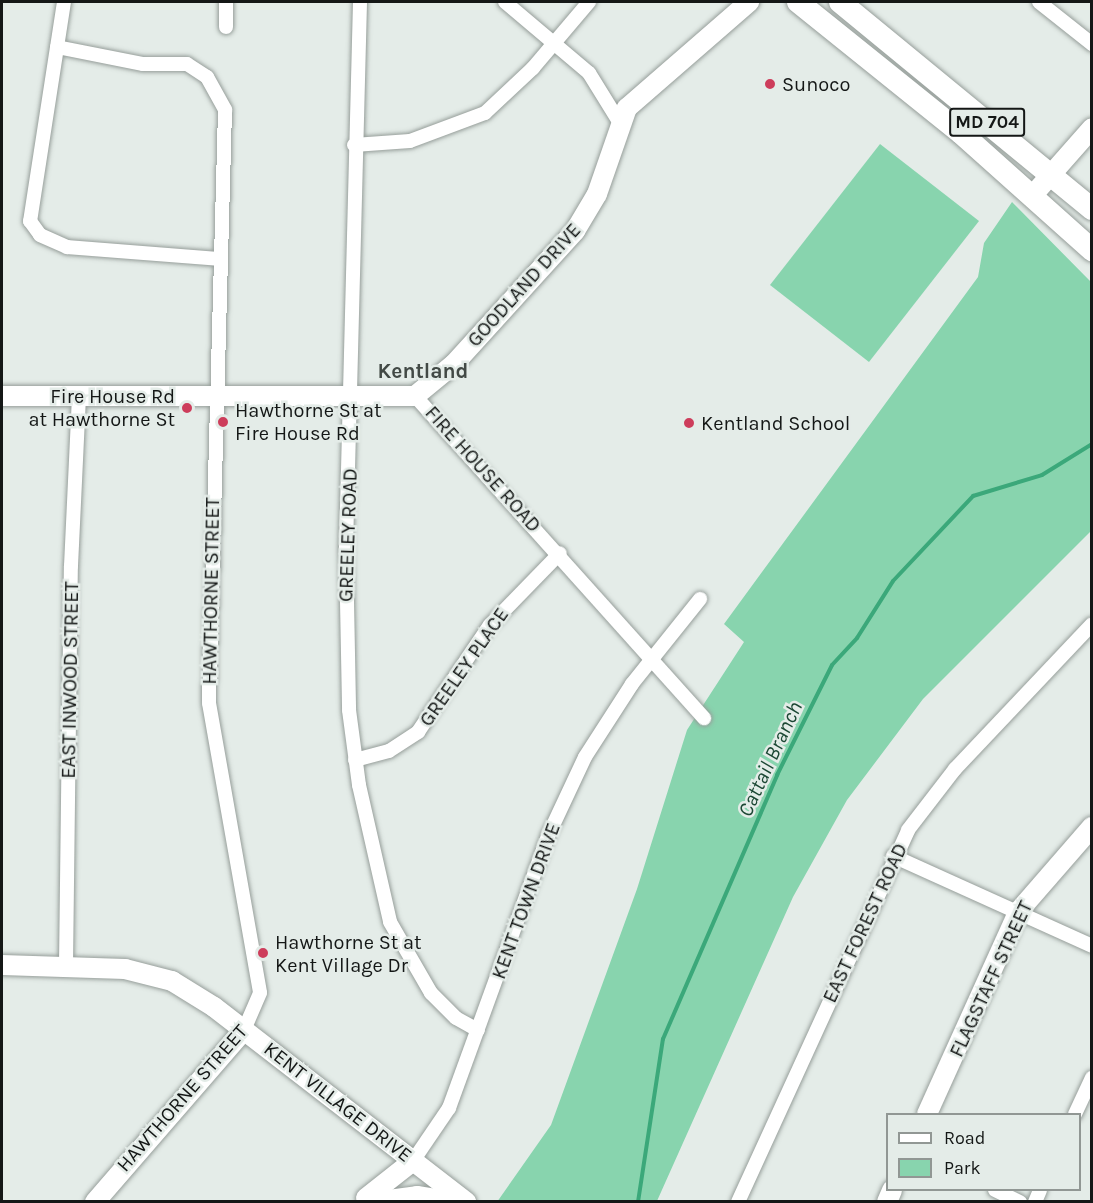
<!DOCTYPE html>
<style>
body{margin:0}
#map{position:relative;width:1093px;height:1203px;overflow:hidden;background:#e4ece8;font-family:Karla,sans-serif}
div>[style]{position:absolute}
.green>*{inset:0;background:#88d4ae}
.stream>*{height:4px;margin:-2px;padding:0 2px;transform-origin:2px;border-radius:2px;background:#3ba87a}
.roads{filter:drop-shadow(0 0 2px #969e9a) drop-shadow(0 0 2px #969e9a)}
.street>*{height:14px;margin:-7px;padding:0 7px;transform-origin:7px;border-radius:7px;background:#fff}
.secondary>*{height:20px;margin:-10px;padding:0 10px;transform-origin:10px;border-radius:10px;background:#fff}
.primary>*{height:22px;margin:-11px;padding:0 11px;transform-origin:11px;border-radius:11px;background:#fff}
.dots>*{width:16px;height:16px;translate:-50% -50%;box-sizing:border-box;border:3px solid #e4ece8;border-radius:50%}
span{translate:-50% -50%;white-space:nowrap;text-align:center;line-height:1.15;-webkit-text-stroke:5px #e4ece8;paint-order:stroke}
.shield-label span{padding:2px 4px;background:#e4ece8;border:2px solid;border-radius:4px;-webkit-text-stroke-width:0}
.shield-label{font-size:18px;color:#141716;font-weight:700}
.poi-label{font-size:20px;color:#141716}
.left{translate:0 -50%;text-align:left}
.right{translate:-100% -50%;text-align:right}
.street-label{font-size:20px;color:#141716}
.neighbourhood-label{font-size:21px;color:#424945;font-weight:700}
.water-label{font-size:21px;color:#1c4834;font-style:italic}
.frame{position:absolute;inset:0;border:3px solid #141716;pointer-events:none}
.legend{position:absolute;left:886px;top:1113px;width:195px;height:78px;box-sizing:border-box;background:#e4ece8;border:2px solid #919794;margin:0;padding:8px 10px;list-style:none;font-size:18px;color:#141716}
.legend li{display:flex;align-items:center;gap:12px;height:30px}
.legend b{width:30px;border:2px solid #919794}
</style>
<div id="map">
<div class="green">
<i style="clip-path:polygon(880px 144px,979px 221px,869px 362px,770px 285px)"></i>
<i style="clip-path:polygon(1012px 202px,1091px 282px,1091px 531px,923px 699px,847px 800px,793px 897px,657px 1201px,497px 1202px,551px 1125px,637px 889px,687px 730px,744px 642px,724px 624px,978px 277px,984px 243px)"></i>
</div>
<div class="stream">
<i style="left:638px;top:1202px;width:165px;rotate:-81.3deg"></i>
<i style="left:663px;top:1039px;width:288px;rotate:-66.6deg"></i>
<i style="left:777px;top:775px;width:123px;rotate:-63.4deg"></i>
<i style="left:832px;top:665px;width:37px;rotate:-47deg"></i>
<i style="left:857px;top:638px;width:67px;rotate:-57.7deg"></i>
<i style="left:893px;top:581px;width:117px;rotate:-46.7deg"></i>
<i style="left:973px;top:496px;width:72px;rotate:-16.9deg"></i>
<i style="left:1042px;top:475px;width:59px;rotate:-31.8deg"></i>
</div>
<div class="roads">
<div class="street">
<i style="left:64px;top:2px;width:222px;rotate:98.8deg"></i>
<i style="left:30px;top:221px;width:17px;rotate:54deg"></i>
<i style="left:40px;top:235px;width:30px;rotate:24deg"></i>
<i style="left:67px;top:247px;width:151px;rotate:4.5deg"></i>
<i style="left:360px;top:2px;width:547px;rotate:91.47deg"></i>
<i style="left:346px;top:549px;width:161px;rotate:88.9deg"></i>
<i style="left:349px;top:710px;width:76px;rotate:82.4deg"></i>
<i style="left:359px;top:785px;width:140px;rotate:77.2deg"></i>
<i style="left:390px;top:922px;width:82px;rotate:60deg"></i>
<i style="left:431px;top:993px;width:35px;rotate:45deg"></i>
<i style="left:456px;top:1018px;width:25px;rotate:29deg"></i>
<i style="left:505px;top:2px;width:110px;rotate:40.2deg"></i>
<i style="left:589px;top:73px;width:55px;rotate:58.3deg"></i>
<i style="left:1039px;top:2px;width:68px;rotate:38.4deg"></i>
<i style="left:226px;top:27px;width:25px;rotate:-90deg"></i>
<i style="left:57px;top:47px;width:88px;rotate:11.2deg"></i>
<i style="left:143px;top:64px;width:44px"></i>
<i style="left:187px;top:64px;width:24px;rotate:33deg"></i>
<i style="left:207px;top:77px;width:38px;rotate:61deg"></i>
<i style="left:225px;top:110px;width:593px;rotate:91.55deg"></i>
<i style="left:209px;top:703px;width:294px;rotate:80deg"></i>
<i style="left:260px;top:993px;width:40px;rotate:113.4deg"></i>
<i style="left:354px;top:145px;width:56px;rotate:-4.1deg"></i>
<i style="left:410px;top:141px;width:80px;rotate:-20.5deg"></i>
<i style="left:485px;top:113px;width:66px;rotate:-43.2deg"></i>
<i style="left:533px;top:68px;width:87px;rotate:-49.7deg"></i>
<i style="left:415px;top:396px;width:433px;rotate:48.1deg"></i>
<i style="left:355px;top:760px;width:35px;rotate:-15deg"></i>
<i style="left:389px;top:751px;width:35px;rotate:-33deg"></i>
<i style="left:418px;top:732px;width:129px;rotate:-56.1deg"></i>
<i style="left:490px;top:625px;width:100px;rotate:-45.8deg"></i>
<i style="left:893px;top:856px;width:218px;rotate:24.3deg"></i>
<i style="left:66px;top:965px;width:399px;rotate:-89.3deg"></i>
<i style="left:71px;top:566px;width:171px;rotate:-87.3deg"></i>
<i style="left:1075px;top:1114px;width:40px;rotate:-65deg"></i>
<i style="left:413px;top:1161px;width:64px;rotate:-55.8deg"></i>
<i style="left:449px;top:1108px;width:289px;rotate:-70deg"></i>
<i style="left:548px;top:836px;width:87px;rotate:-64.9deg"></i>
<i style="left:585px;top:757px;width:87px;rotate:-57.2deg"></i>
<i style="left:632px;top:684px;width:109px;rotate:-51.3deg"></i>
<i style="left:995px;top:1190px;width:28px;rotate:26deg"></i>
<i style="left:738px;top:1202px;width:409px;rotate:-65.4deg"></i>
<i style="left:908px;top:830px;width:77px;rotate:-52.4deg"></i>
<i style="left:955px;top:769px;width:199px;rotate:-46.6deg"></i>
<i style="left:1035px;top:1202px;width:13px;rotate:-67deg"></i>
</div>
<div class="secondary">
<i style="left:1033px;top:195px;width:89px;rotate:-48.6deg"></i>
<i style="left:2px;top:396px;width:413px"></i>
<i style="left:415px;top:396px;width:50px;rotate:-39.4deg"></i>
<i style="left:454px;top:364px;width:180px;rotate:-47.7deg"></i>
<i style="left:575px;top:231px;width:43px;rotate:-59.3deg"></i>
<i style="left:597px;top:194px;width:91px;rotate:-70.8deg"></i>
<i style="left:627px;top:108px;width:162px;rotate:-41deg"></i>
<i style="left:2px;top:965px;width:123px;rotate:1.9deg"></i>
<i style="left:125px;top:969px;width:49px;rotate:14.3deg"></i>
<i style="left:172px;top:981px;width:49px;rotate:31.8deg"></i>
<i style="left:214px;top:1007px;width:319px;rotate:37.7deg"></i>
<i style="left:927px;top:1114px;width:222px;rotate:-65.7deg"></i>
<i style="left:1018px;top:912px;width:113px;rotate:-49deg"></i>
<i style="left:366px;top:1198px;width:60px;rotate:-38.2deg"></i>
<i style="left:95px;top:1202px;width:228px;rotate:-49.1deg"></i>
<i style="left:374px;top:1202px;width:43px;rotate:-7.9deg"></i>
<i style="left:417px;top:1196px;width:37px;rotate:9deg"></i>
<i style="left:887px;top:1202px;width:13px;rotate:-67deg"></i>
</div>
<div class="primary">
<i style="left:798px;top:2px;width:209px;rotate:38.8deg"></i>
<i style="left:961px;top:133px;width:176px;rotate:41.8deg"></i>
<i style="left:840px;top:2px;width:326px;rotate:39.4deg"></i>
</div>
</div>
<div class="dots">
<i style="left:770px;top:84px;background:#cd3d5b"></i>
<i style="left:187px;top:408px;background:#cd3d5b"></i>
<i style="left:223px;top:422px;background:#cd3d5b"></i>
<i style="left:689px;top:423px;background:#cd3d5b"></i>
<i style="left:263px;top:953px;background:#cd3d5b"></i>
</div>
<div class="shield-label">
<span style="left:987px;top:122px">MD 704</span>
</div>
<div class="poi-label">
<span class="left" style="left:782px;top:84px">Sunoco</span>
<span class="right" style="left:175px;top:408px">Fire House Rd<br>at Hawthorne St</span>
<span class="left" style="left:235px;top:422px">Hawthorne St at<br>Fire House Rd</span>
<span class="left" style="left:701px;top:423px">Kentland School</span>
<span class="left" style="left:275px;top:954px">Hawthorne St at<br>Kent Village Dr</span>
</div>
<div class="street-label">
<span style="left:524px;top:285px;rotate:-48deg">GOODLAND DRIVE</span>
<span style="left:483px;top:469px;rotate:48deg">FIRE HOUSE ROAD</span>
<span style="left:348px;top:535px;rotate:-88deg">GREELEY ROAD</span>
<span style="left:211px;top:591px;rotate:-89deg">HAWTHORNE STREET</span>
<span style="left:464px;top:667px;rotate:-55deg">GREELEY PLACE</span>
<span style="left:70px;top:680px;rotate:-89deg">EAST INWOOD STREET</span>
<span style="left:526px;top:901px;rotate:-70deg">KENT TOWN DRIVE</span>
<span style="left:865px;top:923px;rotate:-65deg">EAST FOREST ROAD</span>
<span style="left:991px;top:979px;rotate:-65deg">FLAGSTAFF STREET</span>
<span style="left:182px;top:1098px;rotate:-49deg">HAWTHORNE STREET</span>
<span style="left:338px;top:1102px;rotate:38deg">KENT VILLAGE DRIVE</span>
</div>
<div class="neighbourhood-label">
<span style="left:423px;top:371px">Kentland</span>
</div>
<div class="water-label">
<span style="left:770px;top:759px;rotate:-65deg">Cattail Branch</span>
</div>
<div class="frame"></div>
<ul class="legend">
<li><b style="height:8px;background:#fff"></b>Road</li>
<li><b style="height:16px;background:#88d4ae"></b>Park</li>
</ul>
</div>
